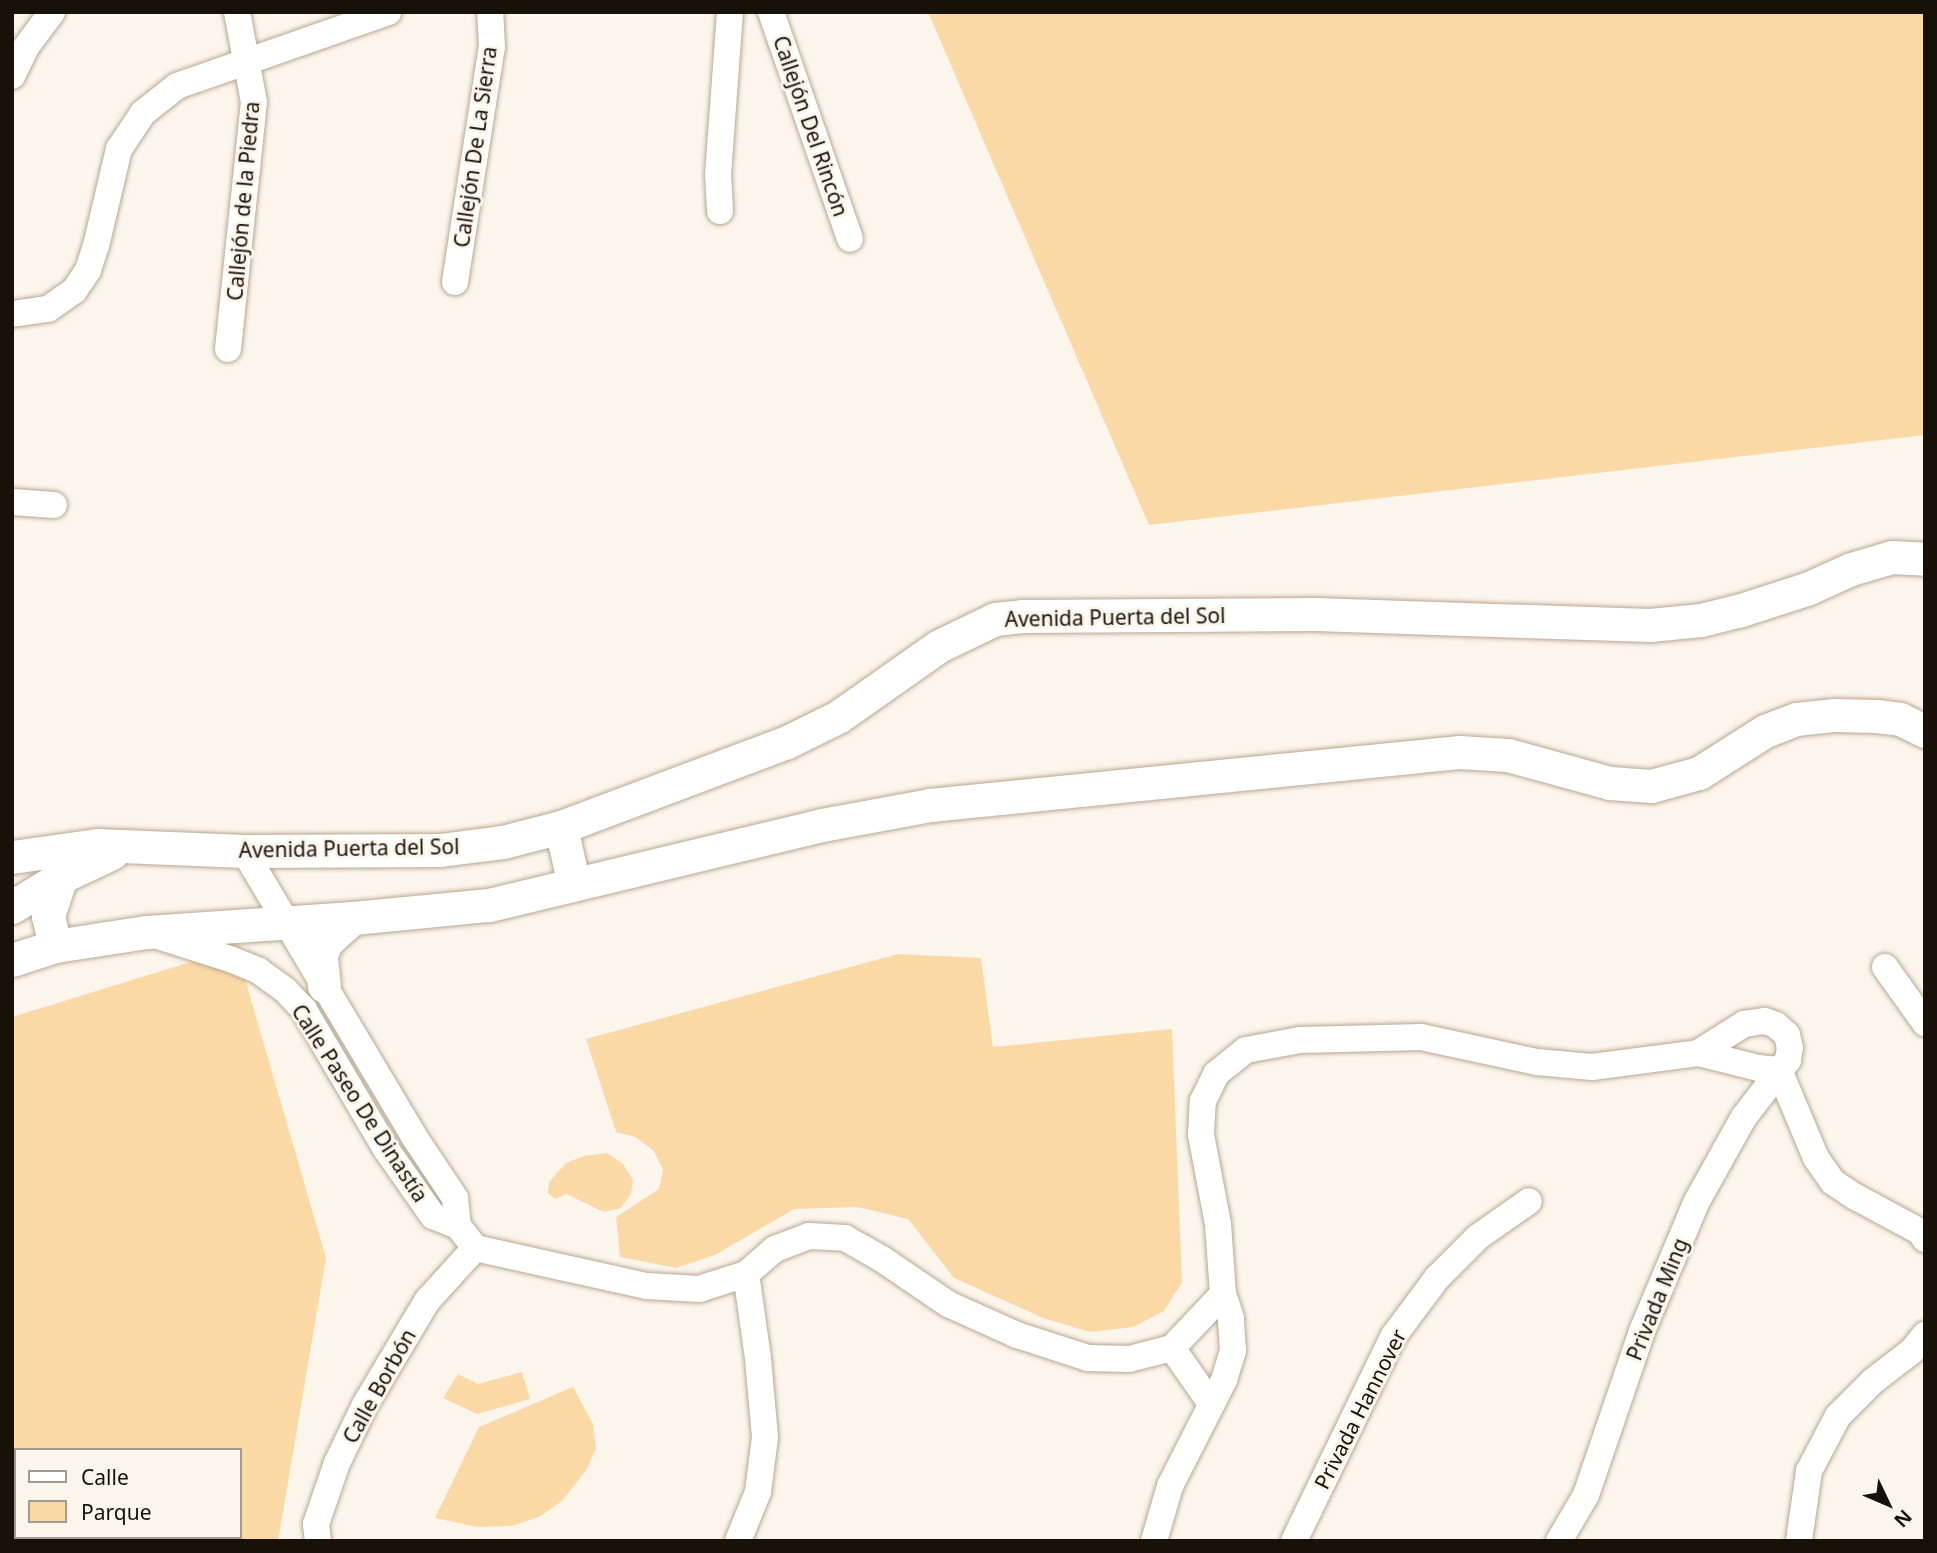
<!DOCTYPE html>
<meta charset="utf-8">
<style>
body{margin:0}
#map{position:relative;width:1937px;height:1553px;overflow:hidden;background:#fcf5eb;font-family:"Noto Sans",sans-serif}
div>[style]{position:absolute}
.green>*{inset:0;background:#fbd9a7}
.roads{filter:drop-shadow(0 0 2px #b8a790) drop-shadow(0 0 2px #b8a790)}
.minor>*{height:26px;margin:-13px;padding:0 13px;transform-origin:13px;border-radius:13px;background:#fff}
.tertiary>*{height:33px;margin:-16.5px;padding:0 16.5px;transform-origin:16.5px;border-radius:16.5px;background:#fff}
span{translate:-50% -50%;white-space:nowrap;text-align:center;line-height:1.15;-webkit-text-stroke:6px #fcf5eb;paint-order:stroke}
.street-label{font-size:21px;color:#171108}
.frame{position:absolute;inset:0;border:14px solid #171108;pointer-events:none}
.legend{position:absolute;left:14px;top:1448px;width:228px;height:91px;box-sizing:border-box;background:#fcf5eb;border:2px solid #a09a90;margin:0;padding:9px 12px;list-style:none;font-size:21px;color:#171108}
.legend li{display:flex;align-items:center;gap:14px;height:35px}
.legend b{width:35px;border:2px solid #a09a90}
.north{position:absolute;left:1853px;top:1469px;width:70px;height:70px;-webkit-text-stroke:5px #fcf5eb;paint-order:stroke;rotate:134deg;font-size:19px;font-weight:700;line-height:28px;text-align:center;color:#171108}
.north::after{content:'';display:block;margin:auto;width:24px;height:32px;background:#171108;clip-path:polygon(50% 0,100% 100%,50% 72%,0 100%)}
</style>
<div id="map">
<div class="green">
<i style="clip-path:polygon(928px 12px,1925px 12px,1925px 435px,1149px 525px)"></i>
<i style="clip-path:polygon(evenodd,236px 948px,326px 1258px,278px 1541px,12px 1541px,12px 1017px,236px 948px,16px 1450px,240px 1450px,240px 1537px,16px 1537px,16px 1450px)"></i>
<i style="clip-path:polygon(898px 954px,981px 958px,993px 1047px,1172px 1029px,1182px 1282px,1164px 1311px,1133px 1327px,1090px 1332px,1043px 1318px,954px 1278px,908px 1219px,857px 1207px,794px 1209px,715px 1255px,676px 1268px,620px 1257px,616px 1217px,659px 1189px,663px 1169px,653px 1150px,635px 1137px,616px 1132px,586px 1039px)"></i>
<i style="clip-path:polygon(607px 1153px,623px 1164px,633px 1180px,631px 1194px,621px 1208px,604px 1212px,566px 1194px,555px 1199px,548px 1193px,549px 1182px,566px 1163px,584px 1156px)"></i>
<i style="clip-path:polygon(522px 1372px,530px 1399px,477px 1414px,443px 1398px,458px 1374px,478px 1384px)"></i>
<i style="clip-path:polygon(573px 1387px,593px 1424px,596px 1449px,587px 1469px,562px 1501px,541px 1516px,512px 1526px,477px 1527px,435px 1518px,479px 1427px)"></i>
</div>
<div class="roads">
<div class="minor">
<i style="left:771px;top:12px;width:240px;rotate:70.8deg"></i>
<i style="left:12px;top:76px;width:32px;rotate:-64deg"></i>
<i style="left:26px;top:47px;width:44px;rotate:-53.4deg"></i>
<i style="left:720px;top:211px;width:36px;rotate:-93deg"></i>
<i style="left:718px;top:175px;width:163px;rotate:-85.8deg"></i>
<i style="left:455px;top:282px;width:238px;rotate:-81.1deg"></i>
<i style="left:492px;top:47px;width:35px;rotate:-93deg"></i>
<i style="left:12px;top:314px;width:36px;rotate:-8deg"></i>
<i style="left:48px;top:309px;width:32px;rotate:-35deg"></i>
<i style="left:74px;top:291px;width:25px;rotate:-56deg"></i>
<i style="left:88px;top:270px;width:25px;rotate:-72deg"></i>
<i style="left:96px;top:246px;width:100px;rotate:-76.7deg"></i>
<i style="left:119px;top:149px;width:43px;rotate:-56.3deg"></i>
<i style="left:143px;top:113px;width:43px;rotate:-38.5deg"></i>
<i style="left:177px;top:86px;width:224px;rotate:-19.3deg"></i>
<i style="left:228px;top:349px;width:248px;rotate:-84deg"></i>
<i style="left:254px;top:102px;width:92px;rotate:-100.7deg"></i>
<i style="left:12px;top:502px;width:42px;rotate:4.1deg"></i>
<i style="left:244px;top:851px;width:330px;rotate:59.2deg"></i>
<i style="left:413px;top:1135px;width:76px;rotate:56.3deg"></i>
<i style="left:455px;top:1198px;width:28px;rotate:84deg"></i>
<i style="left:458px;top:1226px;width:28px;rotate:52deg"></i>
<i style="left:475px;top:1248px;width:176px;rotate:12.5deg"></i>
<i style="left:647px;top:1286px;width:52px;rotate:3.3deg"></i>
<i style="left:699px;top:1289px;width:49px;rotate:-17.7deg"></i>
<i style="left:746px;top:1274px;width:38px;rotate:-41deg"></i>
<i style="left:775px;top:1249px;width:36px;rotate:-21deg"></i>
<i style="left:809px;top:1236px;width:36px;rotate:3deg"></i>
<i style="left:845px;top:1238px;width:43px;rotate:29.6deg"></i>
<i style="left:882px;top:1259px;width:80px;rotate:34.3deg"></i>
<i style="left:948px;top:1304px;width:76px;rotate:24.2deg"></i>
<i style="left:1017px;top:1335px;width:75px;rotate:17.9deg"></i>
<i style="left:1088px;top:1358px;width:41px;rotate:1.4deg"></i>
<i style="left:1129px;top:1359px;width:44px;rotate:-14.3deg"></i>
<i style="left:1172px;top:1348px;width:74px;rotate:-46.6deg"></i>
<i style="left:155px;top:935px;width:79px;rotate:17.7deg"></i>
<i style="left:230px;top:959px;width:31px;rotate:22deg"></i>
<i style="left:259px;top:971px;width:32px;rotate:36deg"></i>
<i style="left:285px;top:990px;width:28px;rotate:46deg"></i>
<i style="left:304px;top:1010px;width:161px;rotate:59.5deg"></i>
<i style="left:386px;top:1149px;width:82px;rotate:55deg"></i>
<i style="left:433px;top:1216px;width:27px;rotate:22deg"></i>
<i style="left:1885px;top:967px;width:69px;rotate:54.5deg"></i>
<i style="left:1779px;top:1070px;width:95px;rotate:67.2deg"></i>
<i style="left:1816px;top:1158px;width:29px;rotate:55deg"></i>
<i style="left:1833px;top:1182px;width:25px;rotate:34deg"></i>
<i style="left:1854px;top:1196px;width:74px;rotate:28.3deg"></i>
<i style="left:1919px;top:1231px;width:10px;rotate:53deg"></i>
<i style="left:1172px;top:1348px;width:66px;rotate:54.9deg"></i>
<i style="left:318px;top:1541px;width:17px;rotate:-97deg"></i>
<i style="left:316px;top:1524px;width:65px;rotate:-71deg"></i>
<i style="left:337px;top:1463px;width:64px;rotate:-64.2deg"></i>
<i style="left:365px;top:1405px;width:121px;rotate:-59.2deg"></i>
<i style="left:427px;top:1301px;width:72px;rotate:-47.8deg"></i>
<i style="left:738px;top:1541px;width:53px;rotate:-67.8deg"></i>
<i style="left:758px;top:1492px;width:55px;rotate:-82.7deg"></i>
<i style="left:765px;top:1437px;width:79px;rotate:-95.1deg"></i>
<i style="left:758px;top:1358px;width:85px;rotate:-98.1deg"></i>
<i style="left:1154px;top:1541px;width:57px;rotate:-73.8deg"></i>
<i style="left:1170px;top:1486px;width:119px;rotate:-63deg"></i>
<i style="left:1224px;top:1380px;width:31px;rotate:-73deg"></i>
<i style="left:1233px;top:1350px;width:32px;rotate:-94deg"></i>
<i style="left:1231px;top:1318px;width:25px;rotate:-108deg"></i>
<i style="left:1223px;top:1294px;width:70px;rotate:-94.1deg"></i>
<i style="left:1218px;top:1224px;width:91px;rotate:-100.8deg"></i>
<i style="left:1201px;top:1135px;width:34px;rotate:-87deg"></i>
<i style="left:1203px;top:1101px;width:30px;rotate:-64deg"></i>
<i style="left:1216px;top:1074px;width:38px;rotate:-39deg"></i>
<i style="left:1246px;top:1050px;width:55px;rotate:-10.5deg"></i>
<i style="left:1300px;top:1040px;width:121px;rotate:-1.4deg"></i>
<i style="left:1421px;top:1037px;width:119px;rotate:12.2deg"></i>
<i style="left:1537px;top:1062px;width:55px;rotate:5.2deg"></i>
<i style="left:1592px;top:1067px;width:107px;rotate:-7.5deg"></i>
<i style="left:1698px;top:1053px;width:62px;rotate:14deg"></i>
<i style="left:1758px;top:1068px;width:21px;rotate:5deg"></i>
<i style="left:1294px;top:1541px;width:227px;rotate:-64.1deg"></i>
<i style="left:1393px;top:1337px;width:74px;rotate:-53.3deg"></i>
<i style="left:1437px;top:1278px;width:58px;rotate:-45deg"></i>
<i style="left:1478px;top:1237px;width:62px;rotate:-35.2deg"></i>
<i style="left:1559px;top:1541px;width:53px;rotate:-59.6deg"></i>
<i style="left:1586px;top:1495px;width:173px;rotate:-71.1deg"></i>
<i style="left:1642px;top:1331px;width:141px;rotate:-67.1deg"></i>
<i style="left:1697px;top:1201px;width:96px;rotate:-60.8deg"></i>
<i style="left:1744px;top:1117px;width:72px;rotate:-52.3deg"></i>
<i style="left:1788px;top:1060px;width:12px;rotate:-81deg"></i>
<i style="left:1790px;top:1048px;width:13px;rotate:-103deg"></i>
<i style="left:1787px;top:1035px;width:15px;rotate:-138deg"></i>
<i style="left:1776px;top:1025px;width:12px;rotate:-160deg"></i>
<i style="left:1765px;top:1021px;width:21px;rotate:172deg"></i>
<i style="left:1744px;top:1024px;width:54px;rotate:147.8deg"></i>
<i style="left:1799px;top:1541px;width:71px;rotate:-81.9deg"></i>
<i style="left:1809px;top:1471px;width:62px;rotate:-62.2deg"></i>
<i style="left:1838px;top:1416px;width:49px;rotate:-45deg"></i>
<i style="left:1873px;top:1381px;width:49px;rotate:-37.6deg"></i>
<i style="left:1912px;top:1351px;width:21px;rotate:-51deg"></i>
</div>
<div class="tertiary">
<i style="left:561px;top:827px;width:59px;rotate:77.4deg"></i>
<i style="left:12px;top:857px;width:86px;rotate:-8deg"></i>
<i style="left:97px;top:845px;width:147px;rotate:2.3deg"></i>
<i style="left:244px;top:851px;width:196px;rotate:-0.3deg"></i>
<i style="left:440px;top:850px;width:64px;rotate:-7.2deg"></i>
<i style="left:503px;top:842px;width:60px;rotate:-14.5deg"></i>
<i style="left:561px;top:827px;width:239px;rotate:-20.6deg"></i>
<i style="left:785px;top:743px;width:59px;rotate:-26.1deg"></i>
<i style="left:838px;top:717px;width:123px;rotate:-35.1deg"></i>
<i style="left:939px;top:646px;width:62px;rotate:-25.7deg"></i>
<i style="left:995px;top:619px;width:27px;rotate:-6deg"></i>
<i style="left:1022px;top:616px;width:293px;rotate:-0.4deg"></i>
<i style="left:1315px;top:614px;width:335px;rotate:1.9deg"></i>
<i style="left:1650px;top:625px;width:51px;rotate:-5.6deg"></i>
<i style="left:1701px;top:620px;width:38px;rotate:-14deg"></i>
<i style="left:1738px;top:611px;width:75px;rotate:-17.9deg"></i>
<i style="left:1809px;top:588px;width:46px;rotate:-24.3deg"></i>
<i style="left:1851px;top:569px;width:43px;rotate:-16.3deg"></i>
<i style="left:1892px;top:557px;width:33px;rotate:3deg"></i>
<i style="left:12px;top:907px;width:57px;rotate:-31.5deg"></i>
<i style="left:61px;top:877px;width:56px;rotate:-25.2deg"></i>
<i style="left:55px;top:946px;width:31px;rotate:-103deg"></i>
<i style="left:48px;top:916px;width:41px;rotate:-71.6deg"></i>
<i style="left:12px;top:960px;width:45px;rotate:-18deg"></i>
<i style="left:55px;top:946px;width:93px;rotate:-8.7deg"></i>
<i style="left:147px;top:932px;width:206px;rotate:-3.9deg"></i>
<i style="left:353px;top:918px;width:137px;rotate:-5.5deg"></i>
<i style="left:489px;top:905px;width:342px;rotate:-13.5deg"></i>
<i style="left:822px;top:825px;width:110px;rotate:-10.5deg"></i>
<i style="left:930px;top:805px;width:532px;rotate:-5.72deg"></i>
<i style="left:1459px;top:752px;width:49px;rotate:3.5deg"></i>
<i style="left:1508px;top:755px;width:106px;rotate:15.4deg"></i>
<i style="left:1610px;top:783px;width:41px;rotate:4.2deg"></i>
<i style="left:1651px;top:786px;width:50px;rotate:-15.2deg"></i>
<i style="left:1699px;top:773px;width:78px;rotate:-32.5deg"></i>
<i style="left:1765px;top:731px;width:33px;rotate:-21deg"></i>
<i style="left:1796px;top:719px;width:39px;rotate:-6deg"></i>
<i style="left:1835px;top:715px;width:42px;rotate:1.4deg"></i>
<i style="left:1877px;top:716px;width:23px;rotate:7deg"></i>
<i style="left:1900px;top:719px;width:28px;rotate:26deg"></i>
<i style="left:324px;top:986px;width:31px;rotate:-96deg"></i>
<i style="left:321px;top:955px;width:14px;rotate:-69deg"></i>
<i style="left:326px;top:942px;width:36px;rotate:-42deg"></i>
</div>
</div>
<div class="street-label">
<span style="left:811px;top:126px;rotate:71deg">Callejón Del Rincón</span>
<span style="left:475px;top:147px;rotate:-82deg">Callejón De La Sierra</span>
<span style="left:243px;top:201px;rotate:-85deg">Callejón de la Piedra</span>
<span style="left:1115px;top:617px;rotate:-1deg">Avenida Puerta del Sol</span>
<span style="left:349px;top:848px;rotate:-1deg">Avenida Puerta del Sol</span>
<span style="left:360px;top:1103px;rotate:57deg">Calle Paseo De Dinastía</span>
<span style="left:1657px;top:1299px;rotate:-68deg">Privada Ming</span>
<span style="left:379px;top:1386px;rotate:-61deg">Calle Borbón</span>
<span style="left:1360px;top:1409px;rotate:-63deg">Privada Hannover</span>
</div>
<div class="frame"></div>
<ul class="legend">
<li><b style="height:9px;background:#fff"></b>Calle</li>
<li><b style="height:19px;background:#fbd9a7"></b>Parque</li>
</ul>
<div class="north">N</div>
</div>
